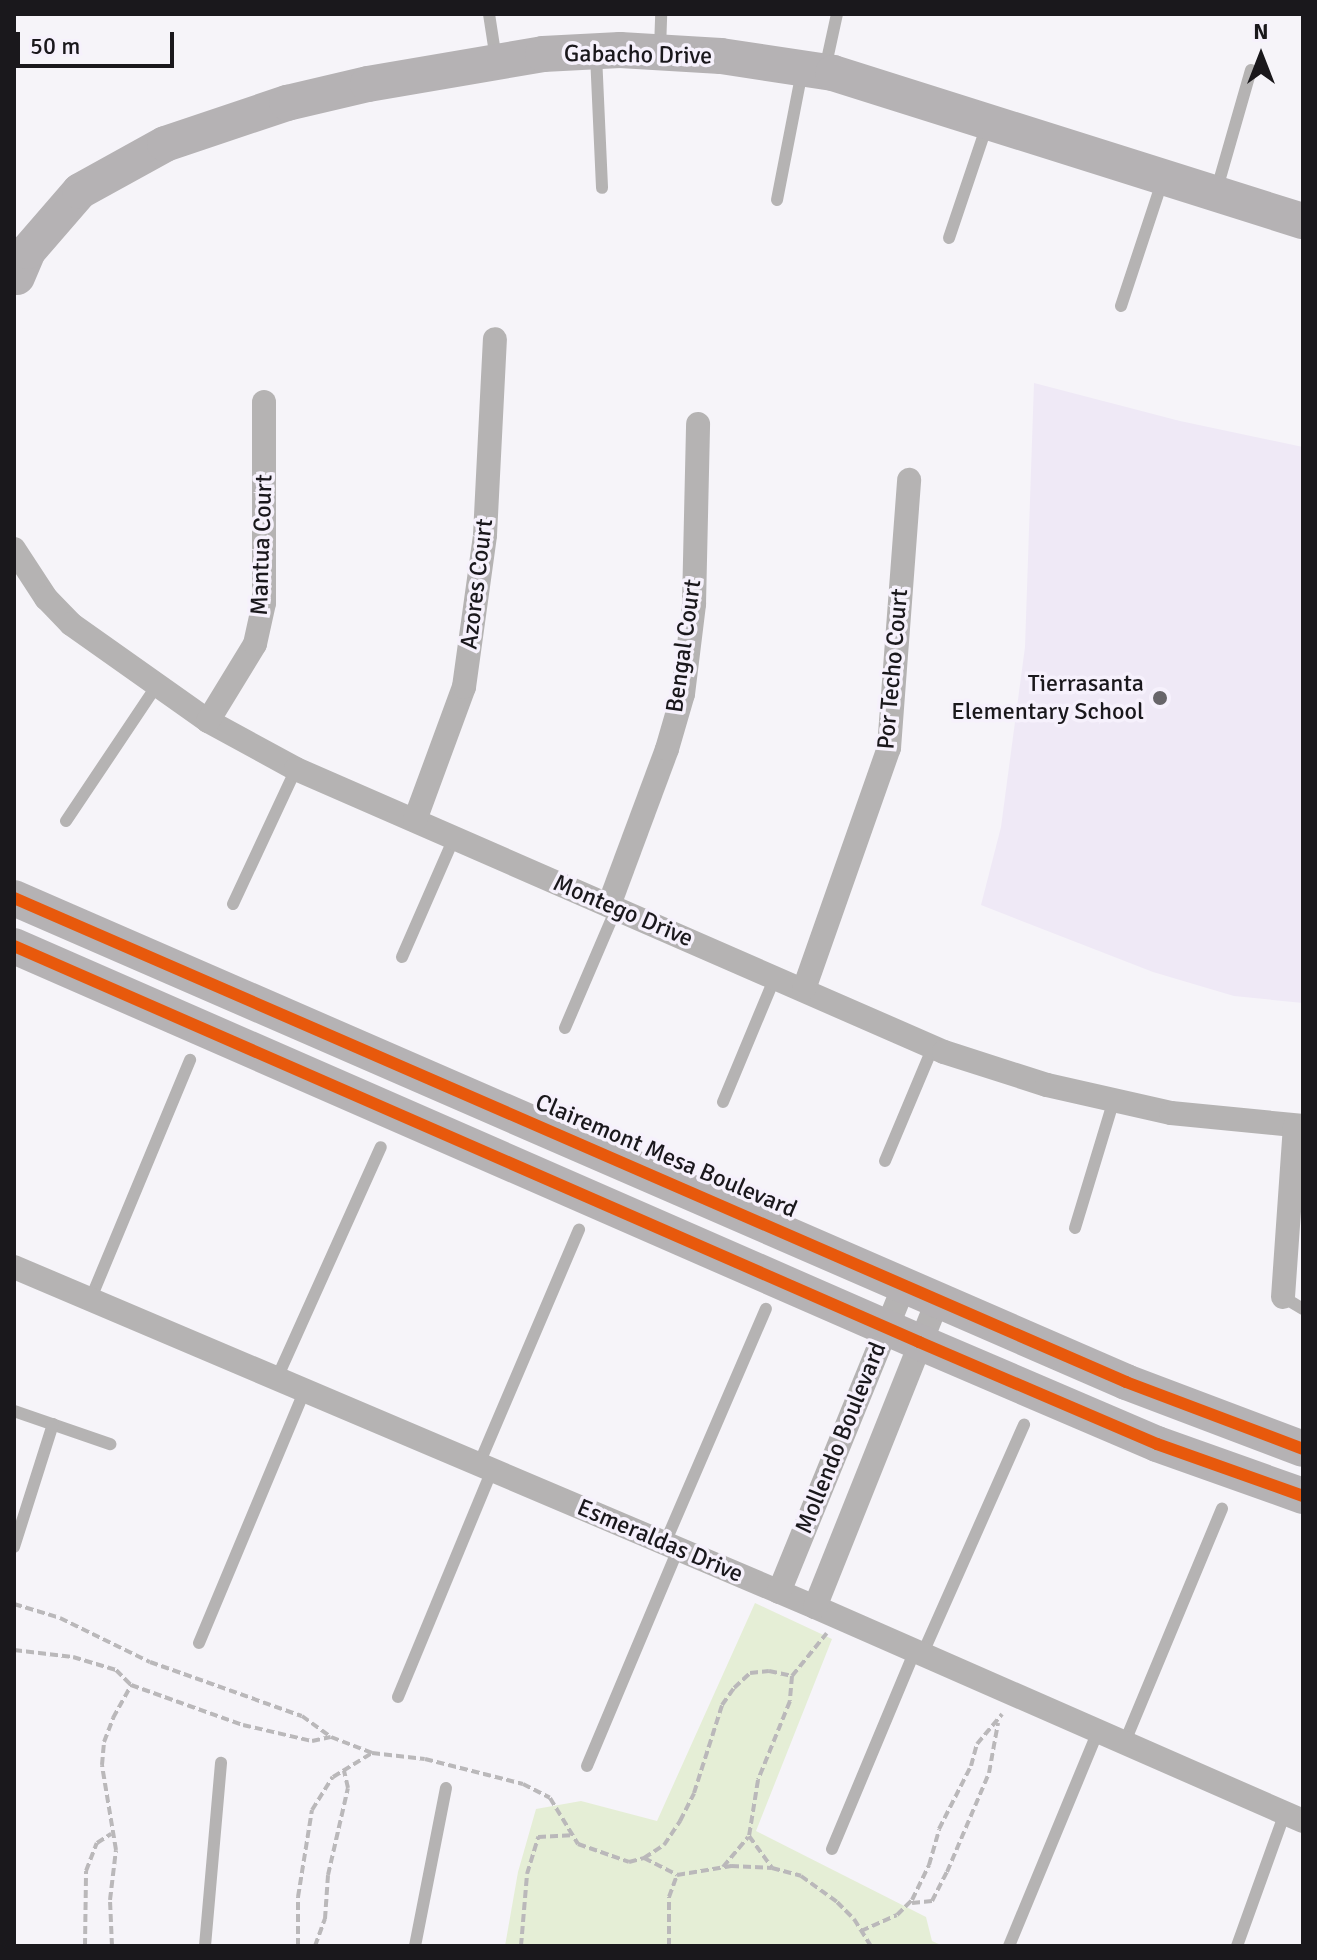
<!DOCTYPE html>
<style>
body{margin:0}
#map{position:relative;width:1317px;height:1960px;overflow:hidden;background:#f6f4f9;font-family:Signika,sans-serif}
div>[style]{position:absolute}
.built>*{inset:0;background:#efe9f6}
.green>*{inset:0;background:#e5eed6}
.path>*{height:4px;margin-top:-2px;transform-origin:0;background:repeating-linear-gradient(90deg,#bab8ba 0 8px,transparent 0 12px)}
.lane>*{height:12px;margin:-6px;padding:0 6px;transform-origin:6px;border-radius:6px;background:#b5b3b3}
.street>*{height:24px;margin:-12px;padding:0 12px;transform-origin:12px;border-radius:12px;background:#b5b3b3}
.secondary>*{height:36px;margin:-18px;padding:0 18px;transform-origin:18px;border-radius:18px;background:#b5b2b4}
.cycleway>*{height:12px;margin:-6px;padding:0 6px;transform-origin:6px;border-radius:6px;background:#e8590c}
.dots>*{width:22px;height:22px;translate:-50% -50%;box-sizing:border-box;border:4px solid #f6f1fc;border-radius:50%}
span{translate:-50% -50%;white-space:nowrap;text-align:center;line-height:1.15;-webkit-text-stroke:7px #f6f1fc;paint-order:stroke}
.street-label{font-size:24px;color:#1a181c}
.poi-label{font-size:24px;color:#1a181c}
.right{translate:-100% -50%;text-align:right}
.frame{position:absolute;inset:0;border:16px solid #1a181c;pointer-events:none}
.north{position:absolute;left:1221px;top:16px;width:80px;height:80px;-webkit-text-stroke:6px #f6f1fc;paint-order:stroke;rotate:0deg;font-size:22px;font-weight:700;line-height:32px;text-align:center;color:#1a181c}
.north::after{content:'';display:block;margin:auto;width:28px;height:36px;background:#1a181c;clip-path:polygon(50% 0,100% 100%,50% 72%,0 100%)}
.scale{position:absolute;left:16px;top:32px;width:158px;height:36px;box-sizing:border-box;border:4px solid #1a181c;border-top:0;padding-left:10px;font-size:24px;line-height:28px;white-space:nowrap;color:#1a181c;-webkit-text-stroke:6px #f6f1fc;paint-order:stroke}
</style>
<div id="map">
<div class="built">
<i style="clip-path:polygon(1034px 383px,1180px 421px,1303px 447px,1303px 1003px,1234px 996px,1153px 972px,981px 905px,1001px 827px,1025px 647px)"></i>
</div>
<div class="green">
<i style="clip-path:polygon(755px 1603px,832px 1639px,756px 1831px,926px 1917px,932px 1941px,943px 1946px,505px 1946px,518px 1872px,536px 1809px,581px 1801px,657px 1821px)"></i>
</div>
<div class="path">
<i style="left:14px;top:1604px;width:48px;rotate:16.9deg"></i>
<i style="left:60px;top:1618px;width:100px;rotate:26.1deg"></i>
<i style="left:150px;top:1662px;width:161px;rotate:19.6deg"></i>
<i style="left:302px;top:1716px;width:36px;rotate:36deg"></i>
<i style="left:331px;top:1737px;width:44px;rotate:21.3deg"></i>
<i style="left:14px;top:1650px;width:59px;rotate:6.8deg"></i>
<i style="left:73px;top:1657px;width:45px;rotate:16.8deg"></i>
<i style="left:116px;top:1670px;width:21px;rotate:45deg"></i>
<i style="left:792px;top:1676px;width:25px;rotate:95deg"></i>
<i style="left:790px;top:1701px;width:85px;rotate:112.1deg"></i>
<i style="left:758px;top:1780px;width:57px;rotate:99.1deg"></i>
<i style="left:749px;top:1836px;width:39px;rotate:54deg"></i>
<i style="left:772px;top:1868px;width:30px;rotate:15deg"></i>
<i style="left:801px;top:1876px;width:44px;rotate:35.8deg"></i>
<i style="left:837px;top:1902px;width:24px;rotate:45deg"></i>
<i style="left:854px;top:1919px;width:32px;rotate:58deg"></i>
<i style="left:644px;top:1858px;width:37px;rotate:27deg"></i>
<i style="left:677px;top:1875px;width:55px;rotate:-9.5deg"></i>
<i style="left:731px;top:1866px;width:41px;rotate:2.8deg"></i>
<i style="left:723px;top:1867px;width:39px;rotate:-50deg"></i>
<i style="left:912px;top:1903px;width:20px;rotate:-6deg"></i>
<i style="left:932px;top:1901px;width:33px;rotate:-63deg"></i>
<i style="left:947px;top:1872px;width:108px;rotate:-67deg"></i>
<i style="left:989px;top:1773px;width:51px;rotate:-79.8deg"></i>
<i style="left:861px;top:1931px;width:39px;rotate:-24deg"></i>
<i style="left:897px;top:1915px;width:21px;rotate:-45deg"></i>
<i style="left:912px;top:1900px;width:39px;rotate:-64deg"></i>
<i style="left:929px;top:1865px;width:37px;rotate:-74deg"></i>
<i style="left:939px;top:1829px;width:71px;rotate:-63.1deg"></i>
<i style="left:971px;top:1766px;width:23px;rotate:-75deg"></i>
<i style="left:977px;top:1744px;width:39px;rotate:-50deg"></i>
<i style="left:85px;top:1946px;width:75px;rotate:-89.2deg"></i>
<i style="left:86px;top:1871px;width:30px;rotate:-69deg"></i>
<i style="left:97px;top:1843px;width:17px;rotate:-33deg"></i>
<i style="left:112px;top:1946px;width:46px;rotate:-92.5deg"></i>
<i style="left:110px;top:1900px;width:50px;rotate:-83.2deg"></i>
<i style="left:116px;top:1850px;width:86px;rotate:-99.4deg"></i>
<i style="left:102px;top:1765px;width:23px;rotate:-85deg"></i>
<i style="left:104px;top:1742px;width:26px;rotate:-69deg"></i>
<i style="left:113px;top:1718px;width:38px;rotate:-61deg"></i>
<i style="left:131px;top:1685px;width:119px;rotate:19.7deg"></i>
<i style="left:243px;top:1725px;width:71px;rotate:13.1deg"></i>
<i style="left:312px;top:1741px;width:19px;rotate:-12deg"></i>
<i style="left:298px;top:1946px;width:49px;rotate:-90deg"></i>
<i style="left:298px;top:1897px;width:88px;rotate:-80.9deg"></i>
<i style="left:312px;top:1810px;width:39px;rotate:-58deg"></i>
<i style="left:333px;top:1777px;width:46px;rotate:-31.6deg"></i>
<i style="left:372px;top:1753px;width:53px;rotate:6.5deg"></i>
<i style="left:425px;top:1759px;width:101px;rotate:14.3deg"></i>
<i style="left:523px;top:1784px;width:30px;rotate:27deg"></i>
<i style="left:550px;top:1798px;width:54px;rotate:58.7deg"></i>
<i style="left:578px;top:1844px;width:54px;rotate:19.4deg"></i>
<i style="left:629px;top:1862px;width:16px;rotate:-15deg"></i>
<i style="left:644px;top:1858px;width:24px;rotate:-33deg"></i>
<i style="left:664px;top:1845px;width:29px;rotate:-56deg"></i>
<i style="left:680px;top:1821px;width:31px;rotate:-63deg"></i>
<i style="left:694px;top:1793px;width:92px;rotate:-72.3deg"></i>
<i style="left:722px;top:1705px;width:21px;rotate:-55deg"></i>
<i style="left:734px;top:1688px;width:22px;rotate:-43deg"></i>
<i style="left:750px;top:1673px;width:19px;rotate:-6deg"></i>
<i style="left:769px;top:1671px;width:24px;rotate:12deg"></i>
<i style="left:792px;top:1676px;width:55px;rotate:-50.9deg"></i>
<i style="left:315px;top:1946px;width:29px;rotate:-70deg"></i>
<i style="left:325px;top:1919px;width:44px;rotate:-86.1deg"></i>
<i style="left:328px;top:1875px;width:89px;rotate:-77.1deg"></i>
<i style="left:348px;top:1788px;width:18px;rotate:-103deg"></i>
<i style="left:521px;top:1946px;width:72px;rotate:-85.2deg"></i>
<i style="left:527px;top:1874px;width:39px;rotate:-73deg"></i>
<i style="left:538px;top:1837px;width:33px;rotate:-3deg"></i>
<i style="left:669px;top:1946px;width:49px;rotate:-90deg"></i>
<i style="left:669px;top:1897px;width:23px;rotate:-70deg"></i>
</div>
<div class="lane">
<i style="left:489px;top:14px;width:46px;rotate:81.2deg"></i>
<i style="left:660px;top:49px;width:35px;rotate:-88deg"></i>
<i style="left:596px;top:55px;width:133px;rotate:87.4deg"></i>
<i style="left:825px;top:69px;width:56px;rotate:-77.7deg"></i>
<i style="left:1216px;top:192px;width:127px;rotate:-74deg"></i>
<i style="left:777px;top:200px;width:131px;rotate:-79deg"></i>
<i style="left:949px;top:238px;width:119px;rotate:-71.4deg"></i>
<i style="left:1121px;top:306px;width:131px;rotate:-71.7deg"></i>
<i style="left:66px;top:821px;width:164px;rotate:-56.2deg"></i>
<i style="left:233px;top:904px;width:149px;rotate:-65deg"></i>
<i style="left:402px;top:957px;width:130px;rotate:-66.4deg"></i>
<i style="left:565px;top:1028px;width:129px;rotate:-66.8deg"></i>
<i style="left:723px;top:1102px;width:135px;rotate:-67.4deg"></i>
<i style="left:885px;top:1161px;width:124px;rotate:-67.2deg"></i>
<i style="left:1075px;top:1228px;width:134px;rotate:-73.1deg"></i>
<i style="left:1283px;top:1297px;width:23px;rotate:31deg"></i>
<i style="left:91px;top:1298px;width:258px;rotate:-67.4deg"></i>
<i style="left:277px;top:1378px;width:253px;rotate:-65.8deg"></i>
<i style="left:14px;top:1411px;width:102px;rotate:19deg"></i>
<i style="left:479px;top:1464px;width:255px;rotate:-66.9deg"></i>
<i style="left:665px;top:1543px;width:255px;rotate:-66.7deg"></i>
<i style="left:14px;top:1547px;width:129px;rotate:-72.4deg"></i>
<i style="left:199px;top:1643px;width:274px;rotate:-67.3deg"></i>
<i style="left:922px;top:1655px;width:252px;rotate:-66.1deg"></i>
<i style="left:398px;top:1697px;width:246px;rotate:-67.5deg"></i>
<i style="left:1124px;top:1744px;width:255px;rotate:-67.4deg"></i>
<i style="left:587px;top:1766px;width:234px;rotate:-67.2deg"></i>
<i style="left:832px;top:1849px;width:212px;rotate:-67.3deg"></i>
<i style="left:205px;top:1946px;width:184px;rotate:-85deg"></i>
<i style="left:415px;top:1946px;width:161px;rotate:-78.9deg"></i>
<i style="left:1009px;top:1946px;width:233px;rotate:-67.5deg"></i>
<i style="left:1237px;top:1946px;width:141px;rotate:-70.2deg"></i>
</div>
<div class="street">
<i style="left:14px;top:549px;width:59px;rotate:56.9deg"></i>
<i style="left:46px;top:598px;width:36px;rotate:46deg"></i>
<i style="left:71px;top:624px;width:168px;rotate:35.3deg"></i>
<i style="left:208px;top:721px;width:100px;rotate:28.6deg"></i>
<i style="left:296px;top:769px;width:707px;rotate:23.59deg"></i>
<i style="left:944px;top:1052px;width:108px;rotate:17.8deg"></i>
<i style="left:1047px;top:1085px;width:127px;rotate:12.7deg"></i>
<i style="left:1171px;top:1113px;width:133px;rotate:5.6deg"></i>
<i style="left:208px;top:721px;width:90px;rotate:-58.6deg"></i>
<i style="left:255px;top:644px;width:42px;rotate:-77.6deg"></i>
<i style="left:264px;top:603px;width:201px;rotate:-90deg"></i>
<i style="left:415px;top:820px;width:142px;rotate:-69.8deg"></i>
<i style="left:464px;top:687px;width:153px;rotate:-82.1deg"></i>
<i style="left:485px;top:535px;width:196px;rotate:-87.1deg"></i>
<i style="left:609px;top:905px;width:166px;rotate:-69.6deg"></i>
<i style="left:667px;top:749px;width:57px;rotate:-73.8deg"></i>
<i style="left:683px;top:694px;width:91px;rotate:-83deg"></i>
<i style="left:694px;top:604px;width:180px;rotate:-88.7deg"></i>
<i style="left:804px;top:989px;width:256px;rotate:-70.6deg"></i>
<i style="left:889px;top:748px;width:269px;rotate:-85.7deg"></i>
<i style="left:14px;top:1267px;width:870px;rotate:23deg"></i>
<i style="left:815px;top:1607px;width:533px;rotate:23.68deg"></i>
<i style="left:1283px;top:1297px;width:171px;rotate:-86deg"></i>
<i style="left:779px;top:1592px;width:333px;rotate:-67.8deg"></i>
<i style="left:815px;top:1607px;width:332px;rotate:-68.2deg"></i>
</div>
<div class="secondary">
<i style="left:17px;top:277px;width:28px;rotate:-67deg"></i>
<i style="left:28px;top:251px;width:79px;rotate:-49.1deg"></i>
<i style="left:80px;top:191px;width:97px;rotate:-28.9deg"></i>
<i style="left:165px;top:144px;width:129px;rotate:-18.6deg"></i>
<i style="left:287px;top:103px;width:83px;rotate:-13.2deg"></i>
<i style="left:368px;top:84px;width:178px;rotate:-9.7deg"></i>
<i style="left:543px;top:54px;width:77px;rotate:-3deg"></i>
<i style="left:620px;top:50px;width:101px;rotate:3.4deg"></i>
<i style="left:721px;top:56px;width:113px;rotate:8.6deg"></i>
<i style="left:833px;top:73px;width:493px;rotate:17.5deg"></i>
<i style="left:14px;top:898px;width:1213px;rotate:23.52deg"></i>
<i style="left:1126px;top:1382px;width:189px;rotate:20.7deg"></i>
<i style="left:14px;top:946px;width:988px;rotate:23.63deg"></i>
<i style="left:919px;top:1342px;width:259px;rotate:23.2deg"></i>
<i style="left:1157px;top:1444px;width:155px;rotate:19.6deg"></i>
</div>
<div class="cycleway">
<i style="left:14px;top:898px;width:1213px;rotate:23.52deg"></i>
<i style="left:1126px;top:1382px;width:189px;rotate:20.7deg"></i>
<i style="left:14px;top:946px;width:988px;rotate:23.63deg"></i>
<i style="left:919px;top:1342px;width:259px;rotate:23.2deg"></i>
<i style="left:1157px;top:1444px;width:155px;rotate:19.6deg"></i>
</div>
<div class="dots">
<i style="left:1160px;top:698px;background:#676569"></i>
</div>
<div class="street-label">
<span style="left:638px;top:55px;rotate:1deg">Gabacho Drive</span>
<span style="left:262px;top:545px;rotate:-88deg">Mantua Court</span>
<span style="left:477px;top:584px;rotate:-83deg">Azores Court</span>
<span style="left:684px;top:646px;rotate:-82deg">Bengal Court</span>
<span style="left:893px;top:669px;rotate:-85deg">Por Techo Court</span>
<span style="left:623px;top:911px;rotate:23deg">Montego Drive</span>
<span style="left:666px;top:1156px;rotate:23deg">Clairemont Mesa Boulevard</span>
<span style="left:841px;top:1438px;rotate:-68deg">Mollendo Boulevard</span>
<span style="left:660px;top:1541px;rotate:23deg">Esmeraldas Drive</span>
</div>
<div class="poi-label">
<span class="right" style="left:1144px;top:698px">Tierrasanta<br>Elementary School</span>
</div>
<div class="frame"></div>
<div class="north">N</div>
<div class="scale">50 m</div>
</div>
